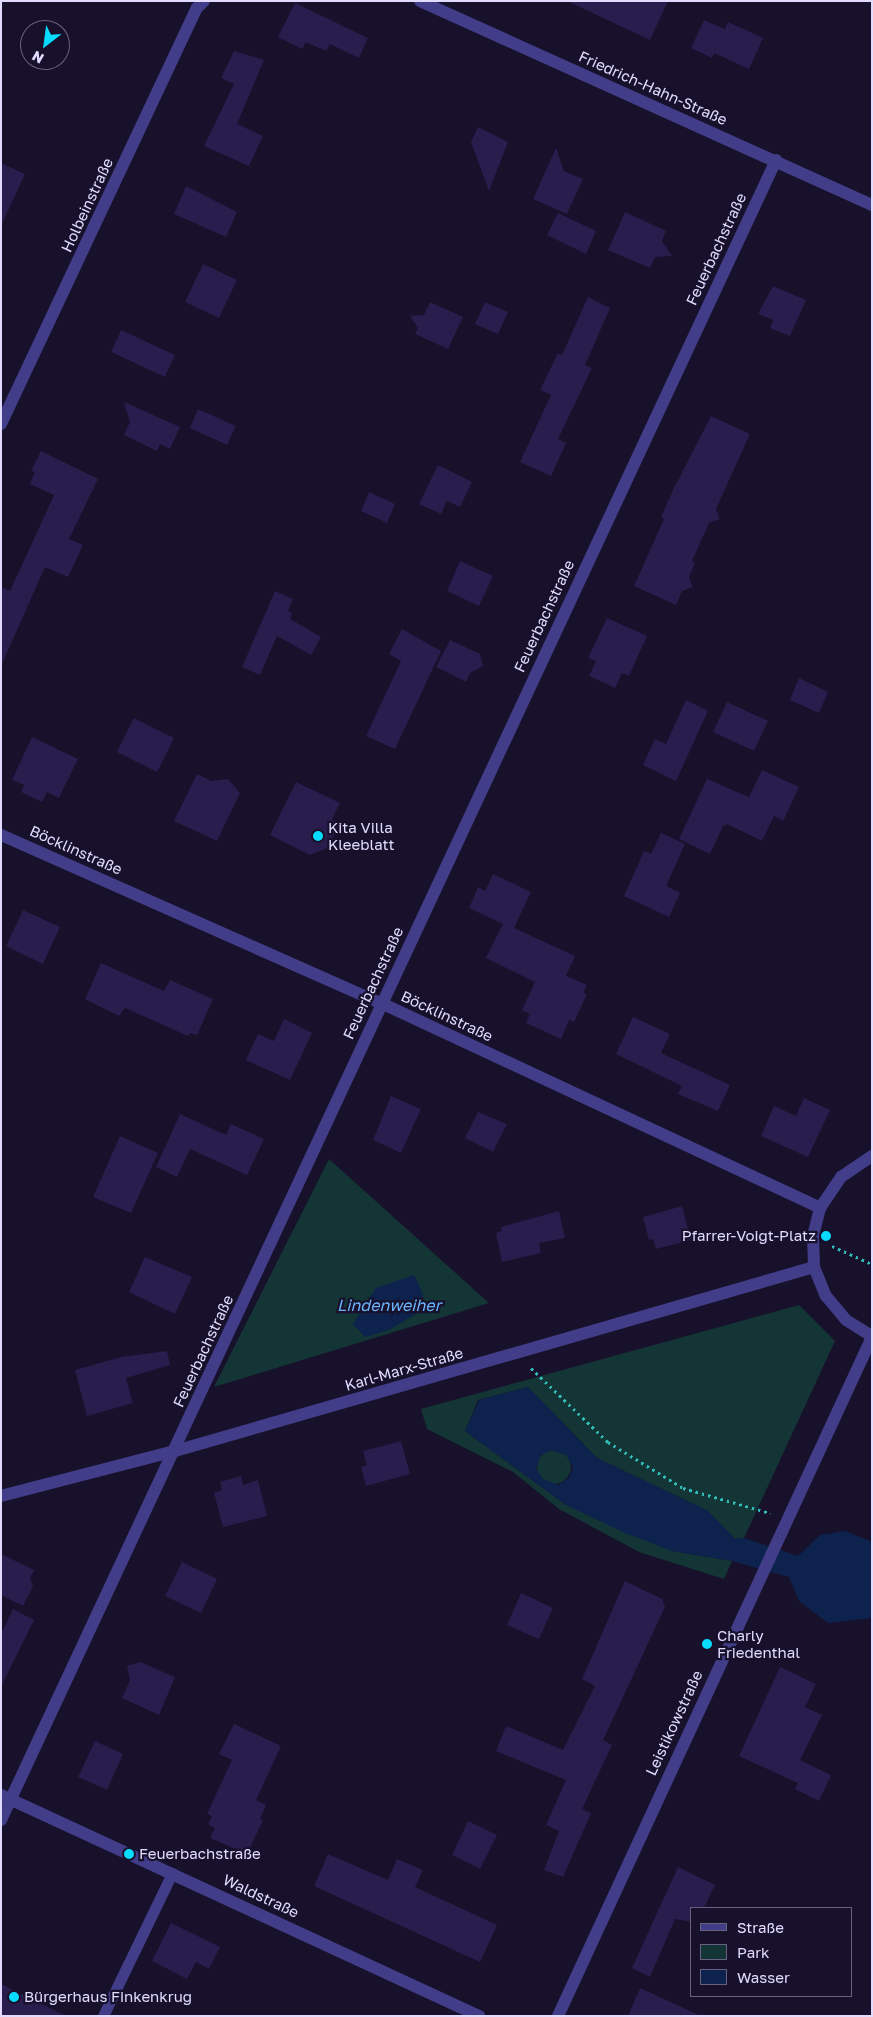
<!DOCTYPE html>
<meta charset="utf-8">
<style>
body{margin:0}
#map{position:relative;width:873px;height:2017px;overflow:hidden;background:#17112b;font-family:"Golos Text",sans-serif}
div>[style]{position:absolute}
.green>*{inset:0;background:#143535}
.round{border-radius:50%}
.water>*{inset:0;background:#0d234e}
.building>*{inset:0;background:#281d4c}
.path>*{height:3px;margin-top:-1.5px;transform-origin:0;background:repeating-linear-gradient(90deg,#31bdba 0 2.5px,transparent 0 6.5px)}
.lane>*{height:11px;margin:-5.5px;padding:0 5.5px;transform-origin:5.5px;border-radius:5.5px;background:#423d89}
.street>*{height:12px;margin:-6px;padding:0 6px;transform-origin:6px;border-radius:6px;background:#423d89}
.dots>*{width:14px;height:14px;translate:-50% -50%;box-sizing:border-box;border:2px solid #17112b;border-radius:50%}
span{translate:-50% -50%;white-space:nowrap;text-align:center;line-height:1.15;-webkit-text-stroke:4.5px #17112b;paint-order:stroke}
.street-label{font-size:15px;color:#e1dbff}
.poi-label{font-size:15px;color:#e1dbff}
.left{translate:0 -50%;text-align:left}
.right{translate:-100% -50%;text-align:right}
.water-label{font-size:16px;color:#6ab4fe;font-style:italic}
.frame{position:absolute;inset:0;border:2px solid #e1dbff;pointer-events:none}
.legend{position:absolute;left:690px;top:1907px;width:162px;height:90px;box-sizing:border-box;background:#17112b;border:1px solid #686280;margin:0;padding:6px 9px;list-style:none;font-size:15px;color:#e1dbff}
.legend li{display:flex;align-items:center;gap:10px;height:25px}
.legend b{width:25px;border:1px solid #686280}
.north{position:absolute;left:20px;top:20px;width:50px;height:50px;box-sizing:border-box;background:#17112b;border:1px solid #686280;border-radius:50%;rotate:210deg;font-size:14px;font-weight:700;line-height:20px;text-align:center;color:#e1dbff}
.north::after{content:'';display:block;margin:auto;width:18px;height:22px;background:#08dcfe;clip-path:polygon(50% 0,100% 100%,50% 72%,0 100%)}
</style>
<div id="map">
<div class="green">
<i style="clip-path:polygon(329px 1159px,489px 1303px,214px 1387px)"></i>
<i style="clip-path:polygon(799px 1305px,835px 1341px,744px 1538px,735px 1539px,708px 1511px,597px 1458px,528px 1387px,478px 1400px,465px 1431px,566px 1505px,672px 1551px,732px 1561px,724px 1579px,639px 1552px,559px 1509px,513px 1472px,427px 1429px,421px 1409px)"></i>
<i class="round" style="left:537px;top:1450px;width:34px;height:34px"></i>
</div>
<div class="water">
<i style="clip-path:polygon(414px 1275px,423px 1294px,421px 1311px,389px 1330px,365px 1337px,353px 1324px,376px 1288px)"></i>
<i style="clip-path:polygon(evenodd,528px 1387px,597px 1458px,708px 1511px,735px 1539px,744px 1538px,798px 1556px,820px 1535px,845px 1531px,872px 1542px,872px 1618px,828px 1623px,799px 1601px,789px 1577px,732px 1561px,672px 1551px,625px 1533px,566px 1505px,465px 1431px,479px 1400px,528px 1387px,551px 1450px,566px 1455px,573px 1467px,569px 1478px,558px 1485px,543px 1479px,536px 1468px,541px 1455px,551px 1450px)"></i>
</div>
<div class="building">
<i style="clip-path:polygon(567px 1px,668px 1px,650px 40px)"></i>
<i style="clip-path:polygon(295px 3px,368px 38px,359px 58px,330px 44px,326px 51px,306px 42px,302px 49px,278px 37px)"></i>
<i style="clip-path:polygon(704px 20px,725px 29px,728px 22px,763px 38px,749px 69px,714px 53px,712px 58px,691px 48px)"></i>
<i style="clip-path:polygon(234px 51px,264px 60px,237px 124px,263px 136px,249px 166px,204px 146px,234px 84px,221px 78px)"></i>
<i style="clip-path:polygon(478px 127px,508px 142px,489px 191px,471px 142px)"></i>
<i style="clip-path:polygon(556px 148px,564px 171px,583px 179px,567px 214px,533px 199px)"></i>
<i style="clip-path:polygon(1px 163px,25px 174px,1px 226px)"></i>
<i style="clip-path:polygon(186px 186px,237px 212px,226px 237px,174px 214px)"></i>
<i style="clip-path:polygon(625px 212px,666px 231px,662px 241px,672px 256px,655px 257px,650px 268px,608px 250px)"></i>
<i style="clip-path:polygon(558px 213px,596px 231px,586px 254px,547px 235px)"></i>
<i style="clip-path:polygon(203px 264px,237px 280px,219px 318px,185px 302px)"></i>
<i style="clip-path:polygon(773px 286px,806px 300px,790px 336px,770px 328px,773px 320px,758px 314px)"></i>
<i style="clip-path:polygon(588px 297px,610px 308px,585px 365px,592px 368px,558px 439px,566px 443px,551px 476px,520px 462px,551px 395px,540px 390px,558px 353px,562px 355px)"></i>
<i style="clip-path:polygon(430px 302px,463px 317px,448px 349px,415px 334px,418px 328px,410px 316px,424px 315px)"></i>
<i style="clip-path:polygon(485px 302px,508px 312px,498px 334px,475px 324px)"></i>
<i style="clip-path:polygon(121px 330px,175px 355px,165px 377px,111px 352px)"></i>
<i style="clip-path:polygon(124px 402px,180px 427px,170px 449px,160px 444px,157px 451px,124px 435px,130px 422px)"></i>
<i style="clip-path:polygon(198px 409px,236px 426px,227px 445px,190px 428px)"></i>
<i style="clip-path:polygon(711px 416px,750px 434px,716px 509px,720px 519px,709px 523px,692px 561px,695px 563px,689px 577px,693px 587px,682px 591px,676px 605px,634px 586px,664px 519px,661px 517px,673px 490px)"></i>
<i style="clip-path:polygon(41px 451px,98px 479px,69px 539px,83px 545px,68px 577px,45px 567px,1px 666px,1px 587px,10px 591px,54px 495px,30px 484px,35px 472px,31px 471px)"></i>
<i style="clip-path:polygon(438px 465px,472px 482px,460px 507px,447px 501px,441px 514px,419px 504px)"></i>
<i style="clip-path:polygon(369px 492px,395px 504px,387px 523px,361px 511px)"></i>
<i style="clip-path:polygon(460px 561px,493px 576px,479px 606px,447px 591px)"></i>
<i style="clip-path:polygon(275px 591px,293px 599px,288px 611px,292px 613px,290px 619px,321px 637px,311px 655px,277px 636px,260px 675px,242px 667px)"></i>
<i style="clip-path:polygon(607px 618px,647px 636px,629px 676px,622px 673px,615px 688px,589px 676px,596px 661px,588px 658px)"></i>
<i style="clip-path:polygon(402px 629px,441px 651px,395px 749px,366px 736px,401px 661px,389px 654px)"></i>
<i style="clip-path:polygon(450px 640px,480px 654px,483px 666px,470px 673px,466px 682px,436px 667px)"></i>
<i style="clip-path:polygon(799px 678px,828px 692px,819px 713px,790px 700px)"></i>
<i style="clip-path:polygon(686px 700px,708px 711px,676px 781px,643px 765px,655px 739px,666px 744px)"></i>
<i style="clip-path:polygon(727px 702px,768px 721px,754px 751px,713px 732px)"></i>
<i style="clip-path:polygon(134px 718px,174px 738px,157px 772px,117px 752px)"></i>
<i style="clip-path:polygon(32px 737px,78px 759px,59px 798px,47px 792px,42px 802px,21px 792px,24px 785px,12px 780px)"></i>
<i style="clip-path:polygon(762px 770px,799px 787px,783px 821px,774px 816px,762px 841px,727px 824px,723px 826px,710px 854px,679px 839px,707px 779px,749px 797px)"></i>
<i style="clip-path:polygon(197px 774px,211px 781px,228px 779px,240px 793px,217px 841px,174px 821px)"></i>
<i style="clip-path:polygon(296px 782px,340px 803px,332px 819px,340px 823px,328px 848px,310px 855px,270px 835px)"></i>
<i style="clip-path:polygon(661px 833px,685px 844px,666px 886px,680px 893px,669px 917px,624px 896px,644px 851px,651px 854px)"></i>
<i style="clip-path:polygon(493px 874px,531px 892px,514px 928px,575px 956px,566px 976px,587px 985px,583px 993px,587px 994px,574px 1022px,569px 1020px,561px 1039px,526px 1023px,530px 1014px,522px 1010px,535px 982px,486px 958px,503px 924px,469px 908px,478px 887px,485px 891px)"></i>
<i style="clip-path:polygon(23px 910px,60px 927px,43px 964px,6px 946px)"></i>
<i style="clip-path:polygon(101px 963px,164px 991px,170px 980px,213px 999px,197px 1035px,190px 1033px,188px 1036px,125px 1008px,119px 1016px,85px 999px)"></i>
<i style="clip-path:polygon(633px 1017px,670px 1034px,661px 1053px,730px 1085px,718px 1111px,678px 1094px,682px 1086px,616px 1054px)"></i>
<i style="clip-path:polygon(284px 1019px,312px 1033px,290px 1080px,246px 1060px,258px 1034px,274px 1041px)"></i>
<i style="clip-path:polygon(391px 1096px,421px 1109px,401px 1153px,373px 1140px)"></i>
<i style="clip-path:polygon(804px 1098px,830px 1110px,808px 1157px,761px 1136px,774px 1106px,796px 1116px)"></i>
<i style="clip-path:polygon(478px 1112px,507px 1124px,493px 1152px,465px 1138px)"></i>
<i style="clip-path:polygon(180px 1114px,226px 1135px,231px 1124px,264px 1139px,247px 1175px,190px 1149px,177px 1177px,156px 1167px)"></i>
<i style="clip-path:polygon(120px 1136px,158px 1153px,131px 1213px,93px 1197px)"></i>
<i style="clip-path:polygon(682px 1206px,691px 1240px,656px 1249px,653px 1239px,649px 1240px,643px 1217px)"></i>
<i style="clip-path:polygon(559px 1211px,565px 1238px,539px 1243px,541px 1253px,502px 1262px,496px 1233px,502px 1231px,501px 1227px)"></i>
<i style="clip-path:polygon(145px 1257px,192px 1277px,175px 1314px,129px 1292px)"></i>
<i style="clip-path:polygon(167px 1351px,170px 1365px,126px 1378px,133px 1403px,87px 1416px,75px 1370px,121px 1357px)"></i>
<i style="clip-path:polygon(401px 1441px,410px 1474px,366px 1486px,361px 1467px,367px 1465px,363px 1451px)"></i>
<i style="clip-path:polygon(241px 1476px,243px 1485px,258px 1480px,267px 1516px,223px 1527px,214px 1493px,222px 1490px,220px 1482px)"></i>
<i style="clip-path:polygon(1px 1554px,34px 1570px,30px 1578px,33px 1586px,23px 1606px,1px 1595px)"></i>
<i style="clip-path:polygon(182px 1562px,217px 1579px,201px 1613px,165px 1596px)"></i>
<i style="clip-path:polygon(625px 1581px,662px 1599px,665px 1607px,603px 1740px,612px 1745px,582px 1809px,591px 1813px,563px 1877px,544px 1870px,559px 1831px,546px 1825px,566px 1780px,496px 1751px,506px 1726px,563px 1750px,595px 1686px,582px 1679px)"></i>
<i style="clip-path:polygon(521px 1593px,553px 1608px,539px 1639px,507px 1625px)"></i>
<i style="clip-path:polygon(13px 1609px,34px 1620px,1px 1687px,1px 1634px)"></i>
<i style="clip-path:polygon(140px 1662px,175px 1677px,159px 1715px,122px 1698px,130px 1680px,127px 1666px)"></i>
<i style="clip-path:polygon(780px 1667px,816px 1684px,805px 1707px,822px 1715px,800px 1760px,831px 1775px,819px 1801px,795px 1789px,798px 1783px,739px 1756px)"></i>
<i style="clip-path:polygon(234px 1724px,281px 1746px,256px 1800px,266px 1805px,260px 1819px,263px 1820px,247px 1854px,210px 1838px,215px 1828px,208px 1824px,212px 1816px,207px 1814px,232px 1760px,219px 1754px)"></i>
<i style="clip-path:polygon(95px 1741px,123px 1754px,107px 1790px,78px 1777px)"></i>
<i style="clip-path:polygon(468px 1821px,497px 1835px,480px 1869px,452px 1855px)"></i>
<i style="clip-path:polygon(328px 1854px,388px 1880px,397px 1859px,423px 1870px,415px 1887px,497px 1925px,480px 1962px,314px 1886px)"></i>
<i style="clip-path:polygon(678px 1867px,715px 1885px,704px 1908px,692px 1908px,692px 1922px,675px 1919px,650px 1977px,632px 1968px)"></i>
<i style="clip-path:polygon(171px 1923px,220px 1947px,209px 1969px,196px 1962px,187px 1979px,152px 1961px)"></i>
<i style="clip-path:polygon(1px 1984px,66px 2016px,1px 2016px)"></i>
<i style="clip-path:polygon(640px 1988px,701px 2016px,628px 2016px)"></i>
</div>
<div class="path">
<i style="left:832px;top:1246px;width:44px;rotate:24.2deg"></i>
<i style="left:531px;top:1368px;width:107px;rotate:43.9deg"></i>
<i style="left:608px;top:1442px;width:88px;rotate:31.5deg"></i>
<i style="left:683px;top:1488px;width:91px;rotate:16deg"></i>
</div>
<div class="lane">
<i style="left:103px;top:2016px;width:159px;rotate:-64.2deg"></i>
</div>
<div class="street">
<i style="left:420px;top:1px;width:496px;rotate:24.3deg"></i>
<i style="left:1px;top:424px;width:460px;rotate:-64.8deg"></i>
<i style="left:197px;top:8px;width:10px;rotate:-45deg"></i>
<i style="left:1px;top:835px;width:415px;rotate:23.9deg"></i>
<i style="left:381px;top:1003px;width:485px;rotate:25deg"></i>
<i style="left:872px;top:1156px;width:37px;rotate:146deg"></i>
<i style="left:841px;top:1177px;width:37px;rotate:124deg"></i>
<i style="left:820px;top:1208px;width:30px;rotate:104deg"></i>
<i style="left:813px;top:1237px;width:30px;rotate:88deg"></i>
<i style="left:814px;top:1267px;width:31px;rotate:68deg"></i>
<i style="left:826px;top:1296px;width:31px;rotate:50deg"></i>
<i style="left:846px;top:1320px;width:31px;rotate:32deg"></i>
<i style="left:1px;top:1496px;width:180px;rotate:-14.5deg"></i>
<i style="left:175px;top:1451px;width:665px;rotate:-16.06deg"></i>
<i style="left:1px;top:1795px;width:527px;rotate:24.81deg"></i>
<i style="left:1px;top:1820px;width:1832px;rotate:-64.97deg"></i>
<i style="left:558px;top:2016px;width:748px;rotate:-65.18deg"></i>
</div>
<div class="dots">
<i style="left:318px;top:836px;background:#08dcfe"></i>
<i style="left:826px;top:1236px;background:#08dcfe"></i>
<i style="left:707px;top:1644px;background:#08dcfe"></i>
<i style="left:129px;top:1854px;background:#08dcfe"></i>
<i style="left:14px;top:1997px;background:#08dcfe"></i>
</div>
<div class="street-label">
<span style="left:653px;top:88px;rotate:24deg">Friedrich-Hahn-Straße</span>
<span style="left:87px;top:205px;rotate:-65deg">Holbeinstraße</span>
<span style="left:716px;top:249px;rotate:-65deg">Feuerbachstraße</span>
<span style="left:544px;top:616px;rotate:-65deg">Feuerbachstraße</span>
<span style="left:76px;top:850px;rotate:24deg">Böcklinstraße</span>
<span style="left:373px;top:983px;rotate:-65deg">Feuerbachstraße</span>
<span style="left:447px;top:1016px;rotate:25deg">Böcklinstraße</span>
<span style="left:203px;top:1351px;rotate:-65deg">Feuerbachstraße</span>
<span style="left:404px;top:1369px;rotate:-16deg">Karl-Marx-Straße</span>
<span style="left:674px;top:1723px;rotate:-65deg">Leistikowstraße</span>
<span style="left:261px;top:1896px;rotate:25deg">Waldstraße</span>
</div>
<div class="poi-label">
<span class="left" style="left:328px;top:836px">Kita Villa<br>Kleeblatt</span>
<span class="right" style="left:816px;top:1236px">Pfarrer-Voigt-Platz</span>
<span class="left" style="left:717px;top:1644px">Charly<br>Friedenthal</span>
<span class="left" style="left:139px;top:1854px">Feuerbachstraße</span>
<span class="left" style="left:24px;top:1997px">Bürgerhaus Finkenkrug</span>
</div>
<div class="water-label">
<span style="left:389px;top:1305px">Lindenweiher</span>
</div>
<div class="frame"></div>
<ul class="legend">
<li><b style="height:6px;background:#423d89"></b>Straße</li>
<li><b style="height:14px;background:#143535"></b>Park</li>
<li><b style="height:14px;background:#0d234e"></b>Wasser</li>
</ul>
<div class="north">N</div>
</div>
